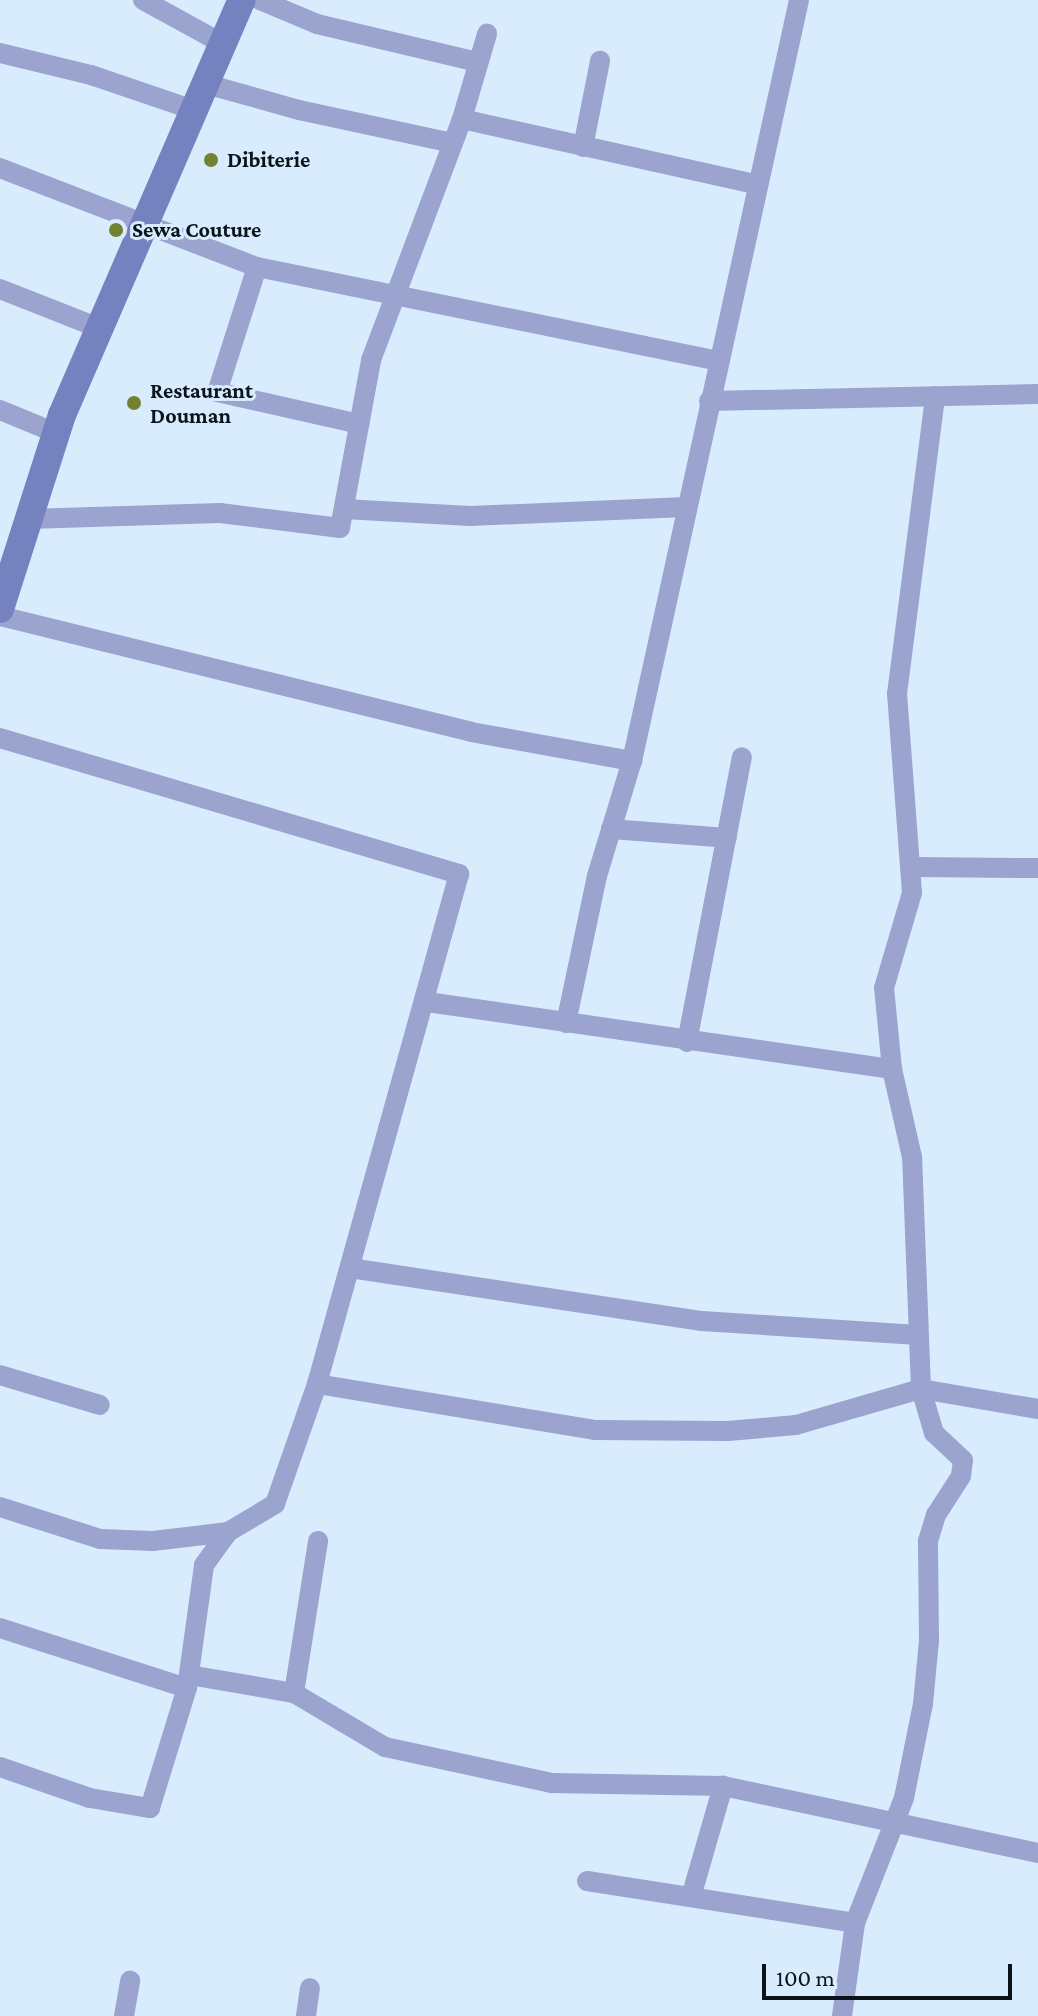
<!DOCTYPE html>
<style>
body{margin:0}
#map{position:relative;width:1038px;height:2016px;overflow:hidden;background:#d9ecfe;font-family:"Crimson Pro",serif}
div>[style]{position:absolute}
.street>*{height:20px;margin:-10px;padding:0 10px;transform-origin:10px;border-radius:10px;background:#9aa4cf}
.secondary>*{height:28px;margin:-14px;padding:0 14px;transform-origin:14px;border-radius:14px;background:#7482c0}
.dots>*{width:22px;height:22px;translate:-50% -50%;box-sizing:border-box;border:4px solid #d9ecfe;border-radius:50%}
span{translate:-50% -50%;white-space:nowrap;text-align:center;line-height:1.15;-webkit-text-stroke:6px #d9ecfe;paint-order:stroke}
.poi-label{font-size:22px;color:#0a121a;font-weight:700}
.left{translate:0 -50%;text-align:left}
.scale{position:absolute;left:762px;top:1964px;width:250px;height:36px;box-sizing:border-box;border:4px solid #0a121a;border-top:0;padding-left:10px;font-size:24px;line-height:28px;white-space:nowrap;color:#0a121a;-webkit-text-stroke:6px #d9ecfe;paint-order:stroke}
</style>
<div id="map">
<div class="street">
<i style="left:143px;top:0;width:91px;rotate:28.8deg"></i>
<i style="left:260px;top:0;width:62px;rotate:22.8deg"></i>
<i style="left:317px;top:24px;width:165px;rotate:13.3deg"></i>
<i style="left:0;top:53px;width:94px;rotate:13.6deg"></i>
<i style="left:91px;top:75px;width:109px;rotate:18.8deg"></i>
<i style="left:206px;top:84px;width:97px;rotate:15.6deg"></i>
<i style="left:299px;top:110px;width:157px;rotate:12.1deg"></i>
<i style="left:462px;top:119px;width:301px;rotate:12.5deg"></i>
<i style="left:583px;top:147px;width:88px;rotate:-78.8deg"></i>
<i style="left:0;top:168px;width:275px;rotate:21.1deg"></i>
<i style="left:257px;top:267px;width:470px;rotate:11.5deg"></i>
<i style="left:257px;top:267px;width:131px;rotate:107.7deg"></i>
<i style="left:217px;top:392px;width:146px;rotate:12.7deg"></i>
<i style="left:0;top:289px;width:106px;rotate:21.5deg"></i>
<i style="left:709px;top:401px;width:329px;rotate:-1.2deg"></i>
<i style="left:0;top:410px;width:61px;rotate:22.3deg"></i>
<i style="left:344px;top:509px;width:126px;rotate:3.2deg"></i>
<i style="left:470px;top:516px;width:216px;rotate:-2.4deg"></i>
<i style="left:28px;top:519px;width:192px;rotate:-1.8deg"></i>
<i style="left:220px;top:513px;width:121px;rotate:7.1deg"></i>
<i style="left:340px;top:528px;width:171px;rotate:-79.5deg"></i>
<i style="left:371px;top:360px;width:258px;rotate:-69.3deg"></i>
<i style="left:462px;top:119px;width:89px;rotate:-73.6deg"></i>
<i style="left:0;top:616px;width:485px;rotate:13.8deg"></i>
<i style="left:471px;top:732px;width:164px;rotate:10.2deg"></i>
<i style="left:0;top:738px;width:479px;rotate:16.5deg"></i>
<i style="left:459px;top:874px;width:529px;rotate:105.56deg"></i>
<i style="left:317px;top:1384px;width:281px;rotate:9.4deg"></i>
<i style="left:594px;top:1430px;width:134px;rotate:0.4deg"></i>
<i style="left:728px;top:1431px;width:68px;rotate:-5deg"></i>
<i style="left:796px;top:1425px;width:130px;rotate:-16.1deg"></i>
<i style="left:921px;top:1389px;width:119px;rotate:9.7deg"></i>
<i style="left:611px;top:829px;width:116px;rotate:4.4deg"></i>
<i style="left:913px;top:867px;width:125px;rotate:0.5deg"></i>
<i style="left:427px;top:1002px;width:470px;rotate:8.2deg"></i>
<i style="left:566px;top:1023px;width:150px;rotate:-78.1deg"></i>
<i style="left:597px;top:876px;width:120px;rotate:-73.1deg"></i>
<i style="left:632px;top:761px;width:779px;rotate:-77.62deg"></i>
<i style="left:687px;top:1042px;width:290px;rotate:-79.1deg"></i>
<i style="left:350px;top:1268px;width:356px;rotate:8.6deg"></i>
<i style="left:702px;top:1321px;width:216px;rotate:3.7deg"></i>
<i style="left:0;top:1375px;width:104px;rotate:16.7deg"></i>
<i style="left:0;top:1507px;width:105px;rotate:17.7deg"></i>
<i style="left:100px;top:1539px;width:53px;rotate:2.2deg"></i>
<i style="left:153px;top:1541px;width:76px;rotate:-6.8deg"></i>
<i style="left:0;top:1628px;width:196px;rotate:17.8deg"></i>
<i style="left:187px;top:1688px;width:124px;rotate:-82.1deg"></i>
<i style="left:204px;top:1565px;width:41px;rotate:-54deg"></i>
<i style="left:228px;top:1532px;width:55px;rotate:-30.8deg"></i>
<i style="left:275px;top:1504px;width:127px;rotate:-70.7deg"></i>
<i style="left:189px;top:1675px;width:107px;rotate:9.7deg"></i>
<i style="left:294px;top:1693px;width:106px;rotate:30.7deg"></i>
<i style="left:385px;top:1747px;width:171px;rotate:12.2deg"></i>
<i style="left:552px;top:1783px;width:171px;rotate:1deg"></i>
<i style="left:723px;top:1786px;width:322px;rotate:12deg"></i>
<i style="left:294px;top:1693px;width:154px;rotate:-81deg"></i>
<i style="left:0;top:1767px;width:95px;rotate:19deg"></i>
<i style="left:90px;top:1798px;width:61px;rotate:9.5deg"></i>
<i style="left:150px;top:1808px;width:126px;rotate:-72.9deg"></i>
<i style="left:587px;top:1881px;width:271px;rotate:8.9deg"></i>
<i style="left:691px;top:1897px;width:116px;rotate:-73.9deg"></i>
<i style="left:124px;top:2016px;width:36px;rotate:-80deg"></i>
<i style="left:306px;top:2016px;width:28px;rotate:-82deg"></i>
<i style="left:842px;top:2016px;width:94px;rotate:-82deg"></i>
<i style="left:855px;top:1923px;width:134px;rotate:-68.6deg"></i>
<i style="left:904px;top:1798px;width:96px;rotate:-78.6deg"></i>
<i style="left:923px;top:1704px;width:63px;rotate:-84.6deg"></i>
<i style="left:929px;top:1641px;width:100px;rotate:-90.6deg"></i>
<i style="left:928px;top:1541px;width:27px;rotate:-73deg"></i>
<i style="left:936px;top:1515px;width:46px;rotate:-57.3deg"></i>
<i style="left:961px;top:1476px;width:16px;rotate:-83deg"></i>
<i style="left:963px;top:1460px;width:40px;rotate:-137deg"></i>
<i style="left:934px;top:1433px;width:46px;rotate:-106.5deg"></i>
<i style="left:921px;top:1389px;width:232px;rotate:-92.2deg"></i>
<i style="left:912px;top:1157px;width:90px;rotate:-102.8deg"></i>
<i style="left:892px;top:1069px;width:81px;rotate:-95.6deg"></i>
<i style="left:884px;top:988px;width:99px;rotate:-73.6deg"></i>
<i style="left:912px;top:893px;width:200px;rotate:-94.3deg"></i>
<i style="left:897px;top:694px;width:300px;rotate:-82.7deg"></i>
</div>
<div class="secondary">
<i style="left:0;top:609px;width:204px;rotate:-72.3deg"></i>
<i style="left:62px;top:415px;width:452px;rotate:-66.6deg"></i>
</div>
<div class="dots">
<i style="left:211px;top:160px;background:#738230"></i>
<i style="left:116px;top:230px;background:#738230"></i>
<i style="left:134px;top:403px;background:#738230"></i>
</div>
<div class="poi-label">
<span class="left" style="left:227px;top:160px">Dibiterie</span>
<span class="left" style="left:132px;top:230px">Sewa Couture</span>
<span class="left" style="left:150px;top:403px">Restaurant<br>Douman</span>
</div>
<div class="scale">100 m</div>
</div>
